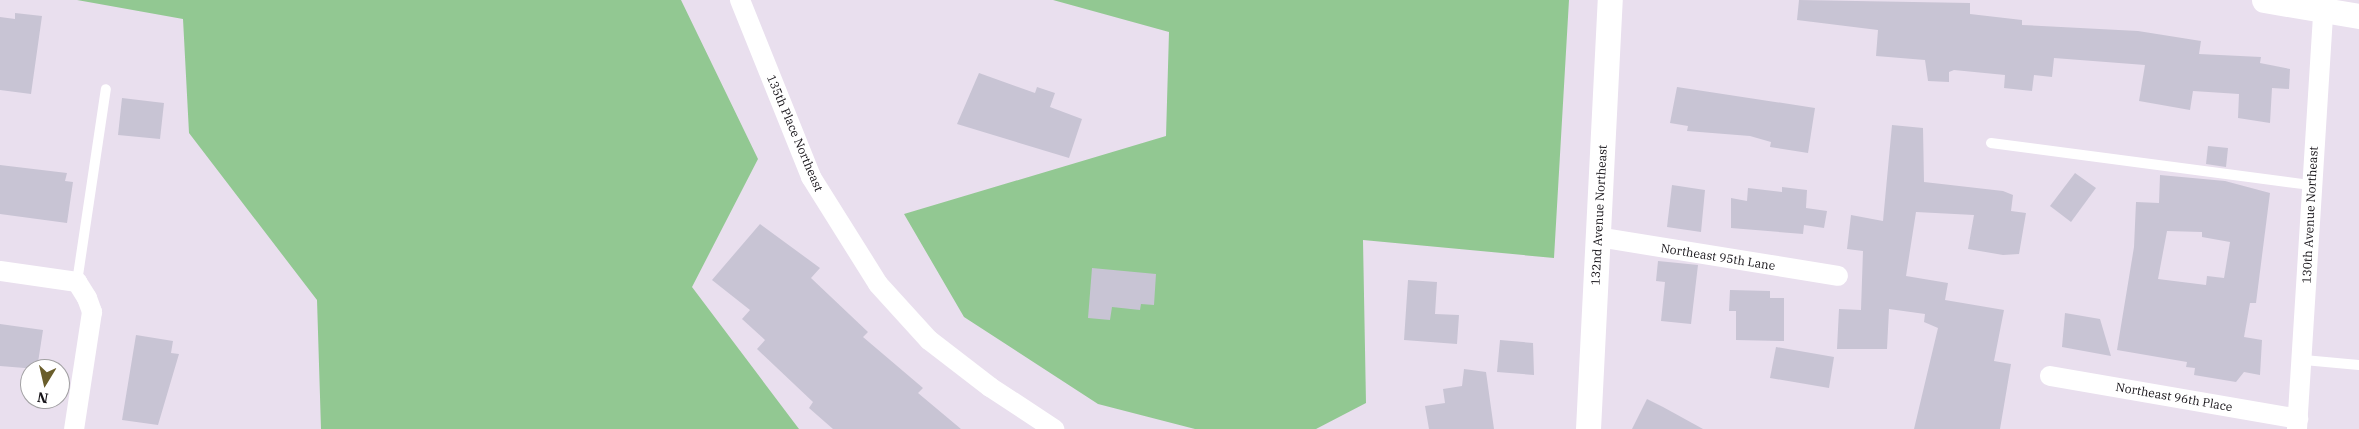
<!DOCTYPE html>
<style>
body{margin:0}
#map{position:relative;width:2359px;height:429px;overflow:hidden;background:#e9dfee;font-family:"IBM Plex Serif",serif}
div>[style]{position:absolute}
.green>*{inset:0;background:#92c892}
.building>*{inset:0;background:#c8c4d4}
.service>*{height:10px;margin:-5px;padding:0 5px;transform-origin:5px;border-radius:5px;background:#fff}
.minor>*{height:20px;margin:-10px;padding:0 10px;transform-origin:10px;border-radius:10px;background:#fff}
.tertiary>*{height:25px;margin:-12.5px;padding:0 12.5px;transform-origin:12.5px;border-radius:12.5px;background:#fff}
span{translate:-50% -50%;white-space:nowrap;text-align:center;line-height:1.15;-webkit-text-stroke:4px #fff;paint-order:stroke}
.street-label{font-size:12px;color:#161318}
.north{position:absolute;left:20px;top:359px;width:50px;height:50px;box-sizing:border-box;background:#fff;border:1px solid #a2a1a3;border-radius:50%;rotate:189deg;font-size:14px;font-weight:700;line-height:20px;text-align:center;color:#161318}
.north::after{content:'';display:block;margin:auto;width:18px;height:22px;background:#6a5e2b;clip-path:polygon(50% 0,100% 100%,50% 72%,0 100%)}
</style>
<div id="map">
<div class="green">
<i style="clip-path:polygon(77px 0,681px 0,758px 159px,692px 287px,799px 429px,321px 429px,317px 300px,189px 133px,183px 19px)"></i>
<i style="clip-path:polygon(1053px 0,1569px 0,1554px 258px,1363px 240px,1366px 403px,1316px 429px,1195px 429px,1098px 404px,964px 317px,904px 214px,1166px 136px,1169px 32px)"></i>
</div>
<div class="building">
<i style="clip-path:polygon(1799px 0,1970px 3px,1970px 14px,2022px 20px,2022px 25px,2138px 31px,2201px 41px,2199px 54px,2261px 57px,2260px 63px,2290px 69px,2289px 89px,2272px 88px,2270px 123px,2238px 118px,2239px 94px,2193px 91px,2190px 110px,2139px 101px,2145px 65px,2054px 58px,2052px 77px,2034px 75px,2032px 91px,2004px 88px,2005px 75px,1954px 70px,1949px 72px,1949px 82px,1928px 81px,1925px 60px,1876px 56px,1878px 30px,1797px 20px)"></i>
<i style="clip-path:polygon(15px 13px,42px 16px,31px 94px,0 90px,0 17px,15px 19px)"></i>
<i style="clip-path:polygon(979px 73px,1035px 93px,1037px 87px,1055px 93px,1050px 107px,1082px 119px,1069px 158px,957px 124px)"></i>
<i style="clip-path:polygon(1677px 87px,1815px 108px,1808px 153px,1770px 147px,1771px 142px,1750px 136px,1687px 131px,1688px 126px,1670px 123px)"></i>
<i style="clip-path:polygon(122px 98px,164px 103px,160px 139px,118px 135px)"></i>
<i style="clip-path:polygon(1892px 125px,1923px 128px,1924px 182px,2003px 191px,2013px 195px,2011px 211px,2026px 213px,2019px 254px,2003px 255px,1968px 249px,1974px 215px,1916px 212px,1906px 276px,1948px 283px,1945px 300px,2004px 310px,1994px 361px,2011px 364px,2000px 429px,1914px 429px,1938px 328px,1924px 322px,1925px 314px,1889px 309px,1887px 349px,1837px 349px,1839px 309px,1861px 310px,1863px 251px,1847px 249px,1851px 215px,1883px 221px)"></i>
<i style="clip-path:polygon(2208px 146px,2228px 148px,2226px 167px,2206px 164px)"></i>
<i style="clip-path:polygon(0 165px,67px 173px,65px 181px,73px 182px,67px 223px,0 214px)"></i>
<i style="clip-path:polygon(2075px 173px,2096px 188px,2071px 222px,2050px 206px)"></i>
<i style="clip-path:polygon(evenodd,2160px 175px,2225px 181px,2270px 193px,2256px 303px,2250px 303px,2244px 337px,2262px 340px,2260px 375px,2244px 372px,2236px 382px,2194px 375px,2195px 368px,2186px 367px,2187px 362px,2117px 350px,2134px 247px,2136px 202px,2159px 203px,2160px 175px,2167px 231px,2202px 232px,2202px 237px,2230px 242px,2224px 278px,2207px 276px,2206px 285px,2158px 279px,2167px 231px)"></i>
<i style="clip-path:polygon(1672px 185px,1705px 190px,1701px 232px,1667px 227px)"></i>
<i style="clip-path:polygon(1782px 187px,1807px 190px,1806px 208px,1827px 211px,1824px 228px,1804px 225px,1803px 234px,1731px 228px,1731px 198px,1747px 201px,1748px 188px,1782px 192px)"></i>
<i style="clip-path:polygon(760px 224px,820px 268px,811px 278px,868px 332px,863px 337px,923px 388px,918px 393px,961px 429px,833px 429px,809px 408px,813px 402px,757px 349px,765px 340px,742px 319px,750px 310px,712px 280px)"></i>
<i style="clip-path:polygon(1658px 261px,1698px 265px,1691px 324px,1661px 321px,1665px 282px,1656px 281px)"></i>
<i style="clip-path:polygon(1092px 268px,1156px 274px,1154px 305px,1141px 304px,1140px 310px,1112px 307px,1110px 320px,1088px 318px)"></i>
<i style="clip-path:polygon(1408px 280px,1437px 282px,1435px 314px,1459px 315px,1457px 344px,1404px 340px)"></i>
<i style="clip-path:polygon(1730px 290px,1770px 291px,1770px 298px,1784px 298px,1784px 341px,1736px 340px,1736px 311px,1729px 311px)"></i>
<i style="clip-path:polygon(2065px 313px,2100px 319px,2111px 356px,2062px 347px)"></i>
<i style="clip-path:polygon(0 324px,43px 330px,37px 369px,0 366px)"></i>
<i style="clip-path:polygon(136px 335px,173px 341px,171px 353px,179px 354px,158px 425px,122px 420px)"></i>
<i style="clip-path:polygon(1500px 340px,1533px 343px,1534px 375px,1497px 372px)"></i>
<i style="clip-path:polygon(1776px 347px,1834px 357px,1829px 388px,1770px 378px)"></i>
<i style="clip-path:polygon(1464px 369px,1486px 372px,1494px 429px,1429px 429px,1425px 406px,1445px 403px,1443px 389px,1462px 386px)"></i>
<i style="clip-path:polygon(1647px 399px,1663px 407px,1703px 429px,1632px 429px)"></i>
</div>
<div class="service">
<i style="left:1991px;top:143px;width:323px;rotate:7.5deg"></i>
<i style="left:77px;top:282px;width:195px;rotate:-81.5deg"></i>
<i style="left:2304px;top:360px;width:55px;rotate:5.2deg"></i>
</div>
<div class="minor">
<i style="left:740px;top:0;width:191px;rotate:68.1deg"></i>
<i style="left:811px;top:177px;width:126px;rotate:57.9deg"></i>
<i style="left:878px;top:284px;width:76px;rotate:47.7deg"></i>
<i style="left:929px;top:340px;width:77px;rotate:37.6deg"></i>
<i style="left:990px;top:387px;width:77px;rotate:33.3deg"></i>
<i style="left:1598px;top:237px;width:243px;rotate:9.2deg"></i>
<i style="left:0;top:271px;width:78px;rotate:8.1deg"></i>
<i style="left:77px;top:282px;width:19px;rotate:58deg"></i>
<i style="left:87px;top:298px;width:15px;rotate:70deg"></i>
<i style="left:92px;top:312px;width:118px;rotate:98.7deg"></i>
<i style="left:2050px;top:376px;width:252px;rotate:9.8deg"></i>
<i style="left:2297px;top:429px;width:430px;rotate:-86.4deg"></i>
</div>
<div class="tertiary">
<i style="left:2264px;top:0;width:96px;rotate:9.6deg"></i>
<i style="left:1588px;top:429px;width:430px;rotate:-87.1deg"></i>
</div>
<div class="street-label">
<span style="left:795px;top:133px;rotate:67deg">135th Place Northeast</span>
<span style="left:1599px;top:215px;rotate:-87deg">132nd Avenue Northeast</span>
<span style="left:2310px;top:215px;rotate:-87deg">130th Avenue Northeast</span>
<span style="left:1718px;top:257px;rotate:9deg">Northeast 95th Lane</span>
<span style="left:2174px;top:397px;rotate:10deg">Northeast 96th Place</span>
</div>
<div class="north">N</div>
</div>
